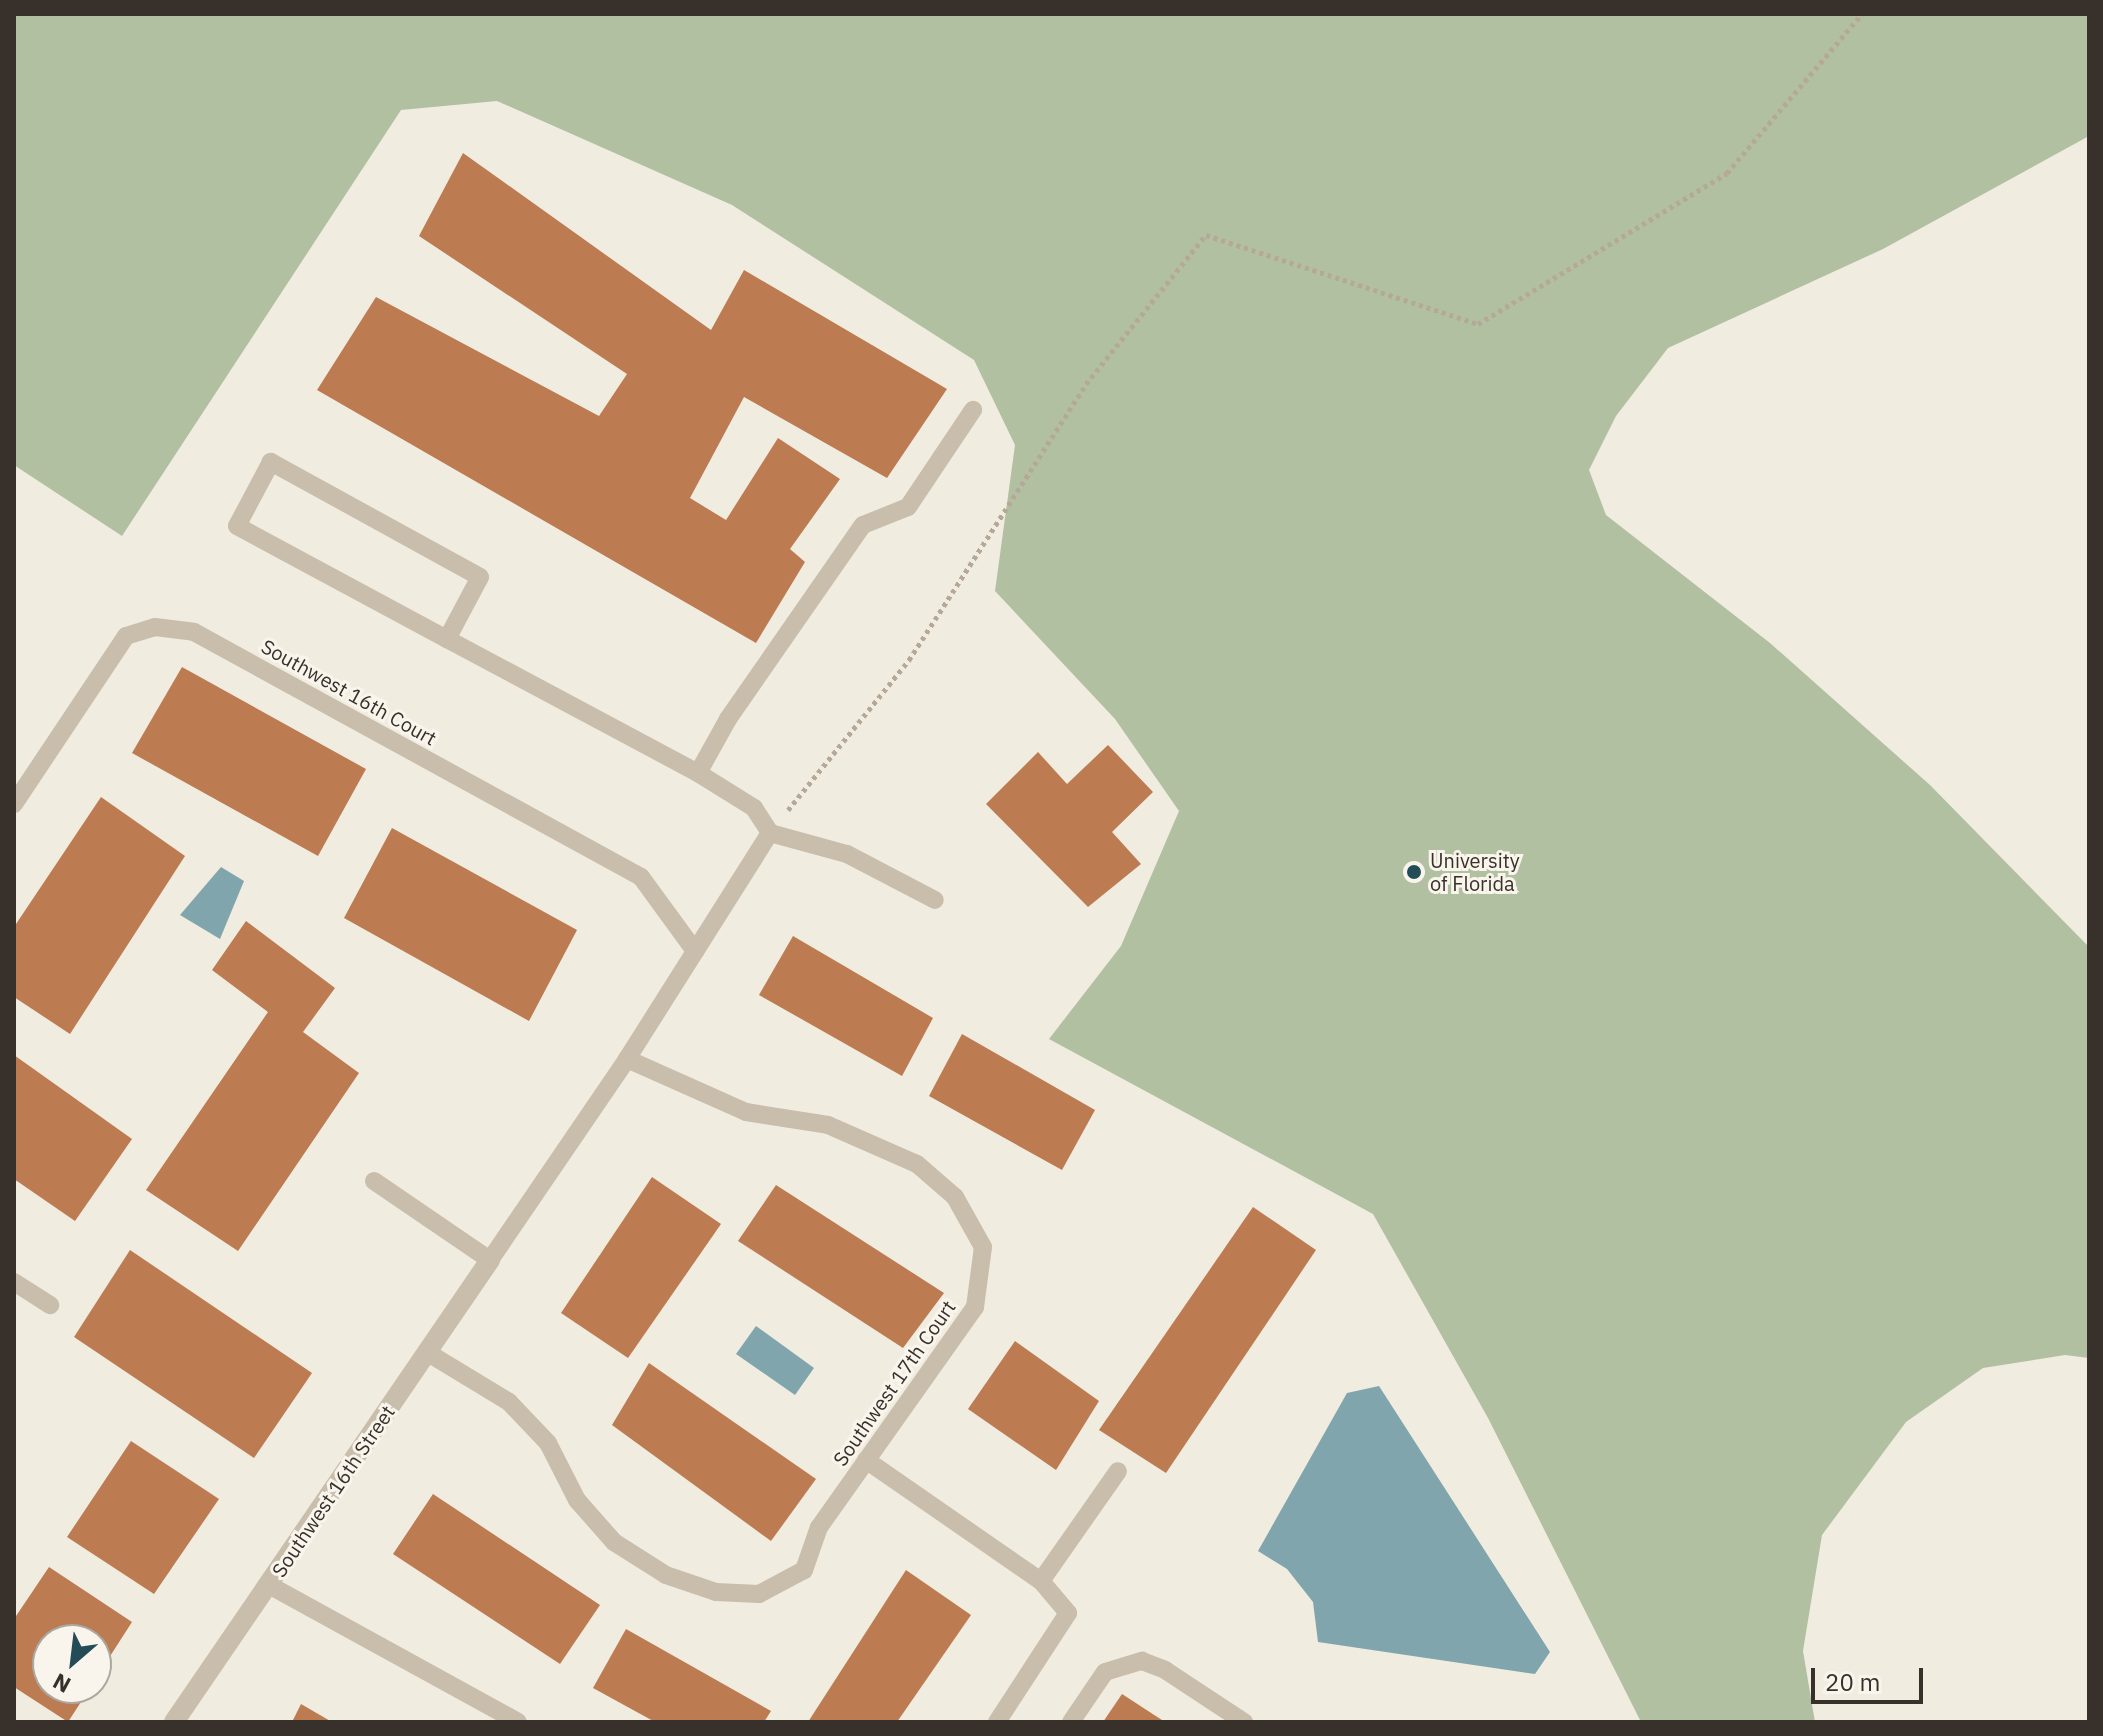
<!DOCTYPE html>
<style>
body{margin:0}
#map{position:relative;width:2103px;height:1736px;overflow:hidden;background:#f1ece0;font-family:"IBM Plex Sans",sans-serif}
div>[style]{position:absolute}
.green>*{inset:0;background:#b1c0a1}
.water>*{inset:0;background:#81a5ad}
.building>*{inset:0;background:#bd7b52}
.path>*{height:5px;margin-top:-2.5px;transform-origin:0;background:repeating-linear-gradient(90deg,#b5a897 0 4px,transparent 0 8px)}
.lane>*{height:18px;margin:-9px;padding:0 9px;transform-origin:9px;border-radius:9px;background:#c9bdac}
.street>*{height:20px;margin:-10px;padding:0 10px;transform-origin:10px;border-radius:10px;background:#c9bdac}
.dots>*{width:22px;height:22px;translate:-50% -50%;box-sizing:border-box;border:4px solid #f9f5ec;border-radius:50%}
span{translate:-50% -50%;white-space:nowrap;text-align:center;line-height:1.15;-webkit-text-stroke:6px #f9f5ec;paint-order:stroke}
.street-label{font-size:20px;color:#38312b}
.poi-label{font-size:20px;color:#38312b}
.left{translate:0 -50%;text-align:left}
.frame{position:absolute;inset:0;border:16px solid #38312b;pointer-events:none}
.north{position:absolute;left:32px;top:1624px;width:80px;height:80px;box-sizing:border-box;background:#f9f5ec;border:2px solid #aca79f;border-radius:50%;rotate:208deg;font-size:22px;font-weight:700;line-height:32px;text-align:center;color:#38312b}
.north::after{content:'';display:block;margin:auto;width:28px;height:36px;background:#234c56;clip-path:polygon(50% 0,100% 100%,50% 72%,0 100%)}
.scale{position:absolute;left:1811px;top:1668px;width:112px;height:36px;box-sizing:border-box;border:4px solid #38312b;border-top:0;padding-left:10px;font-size:24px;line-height:28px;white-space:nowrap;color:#38312b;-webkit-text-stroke:6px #f9f5ec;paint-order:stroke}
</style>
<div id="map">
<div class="green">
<i style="clip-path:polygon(14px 14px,2089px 14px,2089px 136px,1883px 249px,1668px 348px,1616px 416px,1589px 470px,1606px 515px,1770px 643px,1930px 785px,2089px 947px,2089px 1358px,2065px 1355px,1983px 1368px,1906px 1422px,1822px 1535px,1803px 1651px,1815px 1722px,1641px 1722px,1488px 1418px,1373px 1214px,1049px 1039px,1121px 946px,1179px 811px,1115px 719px,995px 591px,1015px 445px,974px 360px,732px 205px,497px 101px,401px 110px,122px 536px,14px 465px)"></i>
</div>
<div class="water">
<i style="clip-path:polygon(221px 867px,244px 881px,220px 939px,180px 915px)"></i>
<i style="clip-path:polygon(756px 1326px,814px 1368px,795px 1395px,736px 1354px)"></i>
<i style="clip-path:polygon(1379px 1386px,1550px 1652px,1535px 1674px,1318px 1642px,1313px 1602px,1287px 1569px,1258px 1551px,1347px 1393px)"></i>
</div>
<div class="building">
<i style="clip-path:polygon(463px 153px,711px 330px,744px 270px,947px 389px,887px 478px,744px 397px,690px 498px,726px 520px,778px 438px,840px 479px,790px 549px,805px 562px,756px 643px,317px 390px,376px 297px,599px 416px,627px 374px,419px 236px)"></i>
<i style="clip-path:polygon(182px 667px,366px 769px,318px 856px,132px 753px)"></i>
<i style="clip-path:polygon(1108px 745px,1153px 792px,1112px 832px,1141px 864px,1088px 907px,986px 804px,1038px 752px,1067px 784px)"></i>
<i style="clip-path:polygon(101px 797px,185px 856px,70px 1034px,14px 997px,14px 927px)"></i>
<i style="clip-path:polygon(392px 828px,577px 930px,529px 1021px,344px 918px)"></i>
<i style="clip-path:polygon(246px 921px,335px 988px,303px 1032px,359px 1073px,238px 1251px,146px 1190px,268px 1012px,212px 970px)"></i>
<i style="clip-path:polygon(793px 936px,933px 1018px,902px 1076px,759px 995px)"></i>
<i style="clip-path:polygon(962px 1034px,1095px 1110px,1062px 1170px,929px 1096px)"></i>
<i style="clip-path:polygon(14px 1055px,132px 1139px,75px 1221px,14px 1179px)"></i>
<i style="clip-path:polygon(652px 1177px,721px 1224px,628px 1358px,561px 1313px)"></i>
<i style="clip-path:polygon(776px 1185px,944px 1293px,903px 1348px,738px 1241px)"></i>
<i style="clip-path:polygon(1253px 1207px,1316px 1250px,1166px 1473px,1099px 1430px)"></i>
<i style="clip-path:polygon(130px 1250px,312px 1373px,254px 1458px,74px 1337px)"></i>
<i style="clip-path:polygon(1015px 1341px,1099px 1401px,1056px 1470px,968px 1409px)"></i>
<i style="clip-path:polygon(649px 1363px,816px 1479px,771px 1541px,612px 1425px)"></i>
<i style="clip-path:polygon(131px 1441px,219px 1499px,154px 1594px,67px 1537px)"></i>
<i style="clip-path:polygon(433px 1494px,600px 1605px,560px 1664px,393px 1554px)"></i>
<i style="clip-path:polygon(49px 1567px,132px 1622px,96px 1678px,96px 1640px,48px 1640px,48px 1688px,90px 1688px,68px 1722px,14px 1687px,14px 1619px)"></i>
<i style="clip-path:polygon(906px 1570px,971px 1615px,897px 1722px,808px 1722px)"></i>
<i style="clip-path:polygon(626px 1629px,771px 1711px,764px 1722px,655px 1722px,593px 1688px)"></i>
<i style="clip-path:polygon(1122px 1694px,1165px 1722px,1103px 1722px)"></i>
<i style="clip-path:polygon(301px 1704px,332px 1722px,292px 1722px)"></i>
</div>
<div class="path">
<i style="left:788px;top:810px;width:193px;rotate:-51.1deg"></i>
<i style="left:909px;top:660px;width:328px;rotate:-57.3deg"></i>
<i style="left:1086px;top:384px;width:191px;rotate:-51.2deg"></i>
<i style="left:1206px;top:235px;width:286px;rotate:18.1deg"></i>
<i style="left:1478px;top:324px;width:291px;rotate:-31.2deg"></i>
<i style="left:1727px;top:173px;width:209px;rotate:-49.7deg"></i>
</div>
<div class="lane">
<i style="left:447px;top:639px;width:70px;rotate:-62deg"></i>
<i style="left:480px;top:577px;width:239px;rotate:-151.2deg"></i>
<i style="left:271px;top:462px;width:72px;rotate:118deg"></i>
<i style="left:237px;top:526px;width:238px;rotate:28.3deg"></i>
<i style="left:447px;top:639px;width:285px;rotate:28.1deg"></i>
<i style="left:698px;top:773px;width:66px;rotate:32deg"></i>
<i style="left:754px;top:808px;width:30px;rotate:57deg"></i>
<i style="left:770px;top:833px;width:80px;rotate:15.3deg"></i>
<i style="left:847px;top:854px;width:99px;rotate:27.6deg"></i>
<i style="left:698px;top:773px;width:62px;rotate:-60.9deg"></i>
<i style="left:728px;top:719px;width:236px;rotate:-55.2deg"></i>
<i style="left:863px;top:525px;width:48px;rotate:-21.8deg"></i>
<i style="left:908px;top:507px;width:117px;rotate:-56.2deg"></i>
<i style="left:14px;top:804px;width:202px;rotate:-56.3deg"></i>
<i style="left:126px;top:636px;width:30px;rotate:-17deg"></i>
<i style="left:155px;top:627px;width:39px;rotate:7deg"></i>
<i style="left:194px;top:632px;width:510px;rotate:28.73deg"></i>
<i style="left:641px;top:877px;width:92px;rotate:53.9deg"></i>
<i style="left:627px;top:1059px;width:267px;rotate:-57.7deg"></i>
<i style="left:374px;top:1181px;width:140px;rotate:34.3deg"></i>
<i style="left:490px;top:1260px;width:243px;rotate:-55.7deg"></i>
<i style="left:627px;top:1059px;width:130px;rotate:24deg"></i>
<i style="left:746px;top:1112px;width:83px;rotate:9deg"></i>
<i style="left:828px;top:1125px;width:97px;rotate:23.7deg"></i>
<i style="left:917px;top:1164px;width:50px;rotate:41deg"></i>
<i style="left:955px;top:1197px;width:57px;rotate:60.8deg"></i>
<i style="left:983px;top:1247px;width:61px;rotate:97.6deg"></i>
<i style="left:975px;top:1307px;width:270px;rotate:125.3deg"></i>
<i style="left:819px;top:1527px;width:46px;rotate:109.2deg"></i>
<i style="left:804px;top:1570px;width:51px;rotate:151.9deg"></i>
<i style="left:759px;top:1594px;width:43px;rotate:-177.3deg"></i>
<i style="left:716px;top:1592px;width:53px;rotate:-161.2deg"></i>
<i style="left:666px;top:1575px;width:62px;rotate:-147.6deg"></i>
<i style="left:614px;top:1542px;width:56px;rotate:-131.4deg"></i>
<i style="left:577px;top:1500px;width:64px;rotate:-117deg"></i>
<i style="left:548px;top:1443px;width:57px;rotate:-133.6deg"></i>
<i style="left:509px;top:1402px;width:95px;rotate:-148.8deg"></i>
<i style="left:14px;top:1282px;width:43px;rotate:32.6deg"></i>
<i style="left:866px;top:1460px;width:213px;rotate:34.7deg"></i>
<i style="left:1041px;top:1581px;width:42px;rotate:49.8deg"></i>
<i style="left:1068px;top:1613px;width:130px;rotate:123.1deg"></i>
<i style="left:1041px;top:1581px;width:134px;rotate:-55deg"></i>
<i style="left:269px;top:1585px;width:284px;rotate:28.8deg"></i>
<i style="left:1071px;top:1722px;width:60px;rotate:-55.8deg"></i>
<i style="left:1105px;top:1672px;width:39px;rotate:-17deg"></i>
<i style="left:1142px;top:1661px;width:25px;rotate:21deg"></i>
<i style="left:1165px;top:1670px;width:95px;rotate:33.4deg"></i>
</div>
<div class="street">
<i style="left:174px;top:1722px;width:560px;rotate:-55.63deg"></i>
</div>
<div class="dots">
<i style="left:1414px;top:872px;background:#234c56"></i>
</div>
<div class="street-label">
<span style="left:349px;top:692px;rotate:29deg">Southwest 16th Court</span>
<span style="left:894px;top:1383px;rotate:-55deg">Southwest 17th Court</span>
<span style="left:333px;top:1491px;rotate:-56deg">Southwest 16th Street</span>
</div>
<div class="poi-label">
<span class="left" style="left:1430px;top:872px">University<br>of Florida</span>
</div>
<div class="frame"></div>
<div class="north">N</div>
<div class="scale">20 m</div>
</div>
